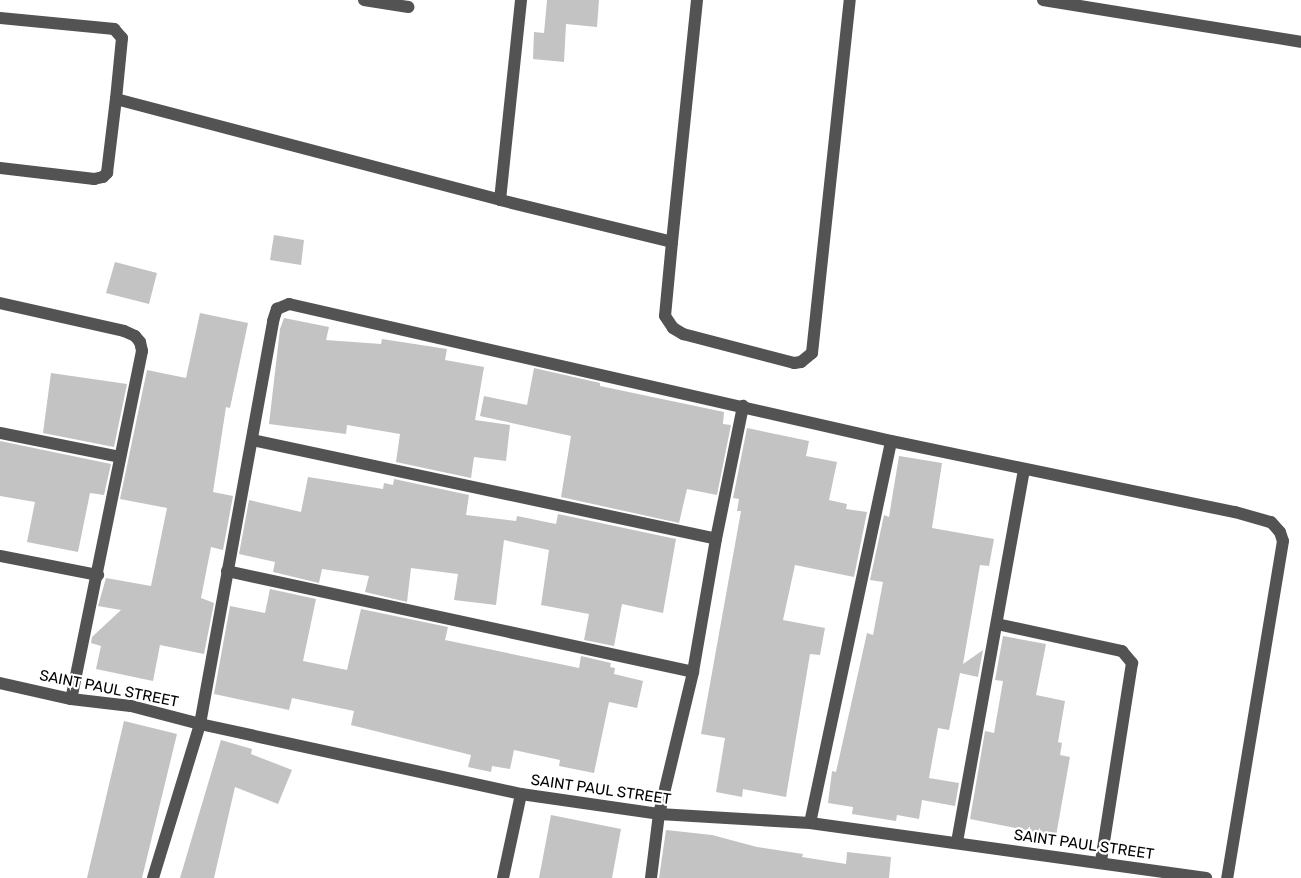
<!DOCTYPE html>
<style>
body{margin:0}
#map{position:relative;width:1301px;height:878px;overflow:hidden;background:#fff;font-family:Rubik,sans-serif}
div>[style]{position:absolute}
.building>*{inset:0;background:#c3c3c3}
.minor>*{height:12px;margin:-6px;padding:0 6px;transform-origin:6px;border-radius:6px;background:#535353}
span{translate:-50% -50%;white-space:nowrap;text-align:center;line-height:1.15;-webkit-text-stroke:4.5px #fff;paint-order:stroke}
.street-label{font-size:15px;color:#000}
</style>
<div id="map">
<div class="building">
<i style="clip-path:polygon(547px 0,599px 0,597px 27px,566px 24px,564px 62px,533px 59px,534px 32px,544px 33px)"></i>
<i style="clip-path:polygon(274px 235px,304px 240px,301px 265px,270px 260px)"></i>
<i style="clip-path:polygon(115px 262px,157px 273px,149px 304px,106px 293px)"></i>
<i style="clip-path:polygon(200px 313px,248px 323px,230px 408px,226px 407px,213px 492px,233px 496px,223px 550px,211px 547px,201px 598px,214px 603px,204px 654px,160px 645px,153px 681px,96px 669px,101px 646px,91px 643px,92px 637px,121px 610px,98px 606px,106px 578px,151px 586px,167px 508px,120px 499px,147px 370px,186px 378px)"></i>
<i style="clip-path:polygon(284px 318px,329px 327px,326px 340px,381px 344px,382px 339px,447px 349px,445px 360px,484px 367px,475px 420px,510px 425px,506px 461px,474px 457px,471px 478px,396px 462px,400px 434px,347px 425px,346px 434px,269px 424px,280px 329px)"></i>
<i style="clip-path:polygon(534px 368px,600px 383px,600px 386px,724px 412px,723px 424px,731px 425px,717px 495px,687px 489px,679px 523px,561px 497px,571px 436px,480px 416px,484px 396px,527px 405px)"></i>
<i style="clip-path:polygon(51px 373px,127px 384px,114px 447px,43px 433px)"></i>
<i style="clip-path:polygon(747px 428px,809px 441px,806px 456px,837px 462px,829px 500px,847px 504px,846px 509px,867px 512px,854px 577px,795px 565px,783px 620px,825px 628px,820px 655px,810px 654px,786px 797px,743px 789px,742px 797px,716px 792px,725px 738px,701px 734px,741px 511px,737px 511px,739px 499px,733px 498px)"></i>
<i style="clip-path:polygon(0 441px,111px 464px,104px 495px,90px 493px,78px 552px,27px 542px,35px 502px,0 496px)"></i>
<i style="clip-path:polygon(899px 456px,942px 463px,932px 528px,994px 539px,989px 566px,980px 565px,963px 664px,983px 650px,978px 677px,960px 673px,949px 730px,938px 728px,929px 778px,959px 783px,955px 806px,922px 800px,919px 819px,897px 815px,896px 821px,852px 814px,853px 807px,828px 803px,832px 771px,836px 772px,867px 633px,873px 635px,883px 582px,870px 580px,884px 515px,889px 517px)"></i>
<i style="clip-path:polygon(308px 477px,383px 489px,384px 483px,393px 485px,394px 479px,469px 495px,466px 515px,516px 521px,517px 516px,556px 524px,558px 514px,676px 539px,663px 613px,622px 604px,614px 646px,584px 640px,589px 614px,541px 605px,549px 550px,504px 540px,496px 605px,454px 600px,458px 574px,411px 568px,407px 602px,365px 592px,369px 576px,322px 569px,319px 583px,273px 572px,275px 562px,239px 554px,249px 500px,301px 512px)"></i>
<i style="clip-path:polygon(270px 589px,316px 599px,303px 661px,347px 670px,361px 609px,448px 627px,445px 640px,579px 668px,581px 656px,611px 663px,610px 667px,615px 668px,614px 674px,643px 681px,637px 708px,609px 702px,594px 773px,559px 766px,560px 760px,514px 750px,510px 769px,492px 766px,491px 772px,468px 767px,471px 755px,351px 725px,354px 711px,292px 698px,289px 710px,214px 694px,230px 606px,265px 613px)"></i>
<i style="clip-path:polygon(1003px 636px,1046px 644px,1036px 695px,1065px 701px,1058px 742px,1062px 743px,1060px 755px,1070px 757px,1056px 836px,970px 819px,985px 731px,994px 733px,1003px 681px,995px 680px)"></i>
<i style="clip-path:polygon(124px 721px,177px 734px,142px 878px,87px 878px)"></i>
<i style="clip-path:polygon(221px 740px,252px 749px,251px 754px,292px 770px,278px 804px,235px 787px,214px 878px,180px 878px)"></i>
<i style="clip-path:polygon(551px 815px,621px 829px,612px 878px,539px 878px)"></i>
<i style="clip-path:polygon(666px 830px,712px 835px,757px 847px,803px 854px,802px 857px,846px 864px,847px 852px,891px 857px,889px 878px,659px 878px)"></i>
</div>
<div class="minor">
<i style="left:364px;top:0;width:45px;rotate:9deg"></i>
<i style="left:1043px;top:0;width:261px;rotate:9.2deg"></i>
<i style="left:0;top:18px;width:115px;rotate:5.5deg"></i>
<i style="left:114px;top:29px;width:12px;rotate:48deg"></i>
<i style="left:122px;top:38px;width:61px;rotate:95.6deg"></i>
<i style="left:0;top:168px;width:95px;rotate:6.7deg"></i>
<i style="left:94px;top:179px;width:9px;rotate:-13deg"></i>
<i style="left:103px;top:177px;width:6px;rotate:-45deg"></i>
<i style="left:107px;top:173px;width:75px;rotate:-83.1deg"></i>
<i style="left:116px;top:99px;width:397px;rotate:14.7deg"></i>
<i style="left:500px;top:200px;width:177px;rotate:13.7deg"></i>
<i style="left:672px;top:242px;width:74px;rotate:95.4deg"></i>
<i style="left:665px;top:316px;width:14px;rotate:56deg"></i>
<i style="left:673px;top:328px;width:12px;rotate:31deg"></i>
<i style="left:683px;top:334px;width:115px;rotate:14.6deg"></i>
<i style="left:794px;top:363px;width:7px;rotate:-8deg"></i>
<i style="left:801px;top:362px;width:14px;rotate:-39deg"></i>
<i style="left:812px;top:353px;width:355px;rotate:-83.9deg"></i>
<i style="left:500px;top:200px;width:201px;rotate:-84deg"></i>
<i style="left:672px;top:242px;width:243px;rotate:-84.1deg"></i>
<i style="left:0;top:303px;width:127px;rotate:12.7deg"></i>
<i style="left:124px;top:331px;width:12px;rotate:24deg"></i>
<i style="left:135px;top:336px;width:8px;rotate:50deg"></i>
<i style="left:140px;top:342px;width:9px;rotate:77deg"></i>
<i style="left:142px;top:351px;width:355px;rotate:101.5deg"></i>
<i style="left:0;top:433px;width:122px;rotate:11.3deg"></i>
<i style="left:252px;top:440px;width:474px;rotate:12deg"></i>
<i style="left:0;top:556px;width:100px;rotate:11deg"></i>
<i style="left:227px;top:571px;width:477px;rotate:12.2deg"></i>
<i style="left:997px;top:624px;width:128px;rotate:12.2deg"></i>
<i style="left:1122px;top:651px;width:16px;rotate:50deg"></i>
<i style="left:1132px;top:663px;width:201px;rotate:98.9deg"></i>
<i style="left:0;top:683px;width:73px;rotate:12.7deg"></i>
<i style="left:71px;top:699px;width:60px;rotate:6.7deg"></i>
<i style="left:131px;top:706px;width:71px;rotate:14.6deg"></i>
<i style="left:200px;top:724px;width:329px;rotate:12.3deg"></i>
<i style="left:521px;top:794px;width:139px;rotate:8.2deg"></i>
<i style="left:659px;top:814px;width:151px;rotate:3.4deg"></i>
<i style="left:810px;top:823px;width:400px;rotate:7.9deg"></i>
<i style="left:810px;top:823px;width:390px;rotate:-78deg"></i>
<i style="left:957px;top:842px;width:378px;rotate:-79.8deg"></i>
<i style="left:153px;top:878px;width:161px;rotate:-73deg"></i>
<i style="left:200px;top:724px;width:410px;rotate:-79.7deg"></i>
<i style="left:273px;top:321px;width:13px;rotate:-72deg"></i>
<i style="left:277px;top:309px;width:13px;rotate:-23deg"></i>
<i style="left:289px;top:304px;width:617px;rotate:12.82deg"></i>
<i style="left:891px;top:441px;width:351px;rotate:11.7deg"></i>
<i style="left:1235px;top:512px;width:37px;rotate:16deg"></i>
<i style="left:1271px;top:522px;width:13px;rotate:48deg"></i>
<i style="left:1280px;top:532px;width:9px;rotate:72deg"></i>
<i style="left:1283px;top:541px;width:342px;rotate:99.4deg"></i>
<i style="left:503px;top:878px;width:86px;rotate:-77.9deg"></i>
<i style="left:651px;top:878px;width:64px;rotate:-82.9deg"></i>
<i style="left:659px;top:814px;width:146px;rotate:-76.5deg"></i>
<i style="left:693px;top:672px;width:135px;rotate:-80.2deg"></i>
<i style="left:716px;top:539px;width:136px;rotate:-78.5deg"></i>
</div>
<div class="street-label">
<span style="left:109px;top:689px;rotate:11deg">SAINT PAUL STREET</span>
<span style="left:601px;top:790px;rotate:8deg">SAINT PAUL STREET</span>
<span style="left:1084px;top:845px;rotate:8deg">SAINT PAUL STREET</span>
</div>
</div>
